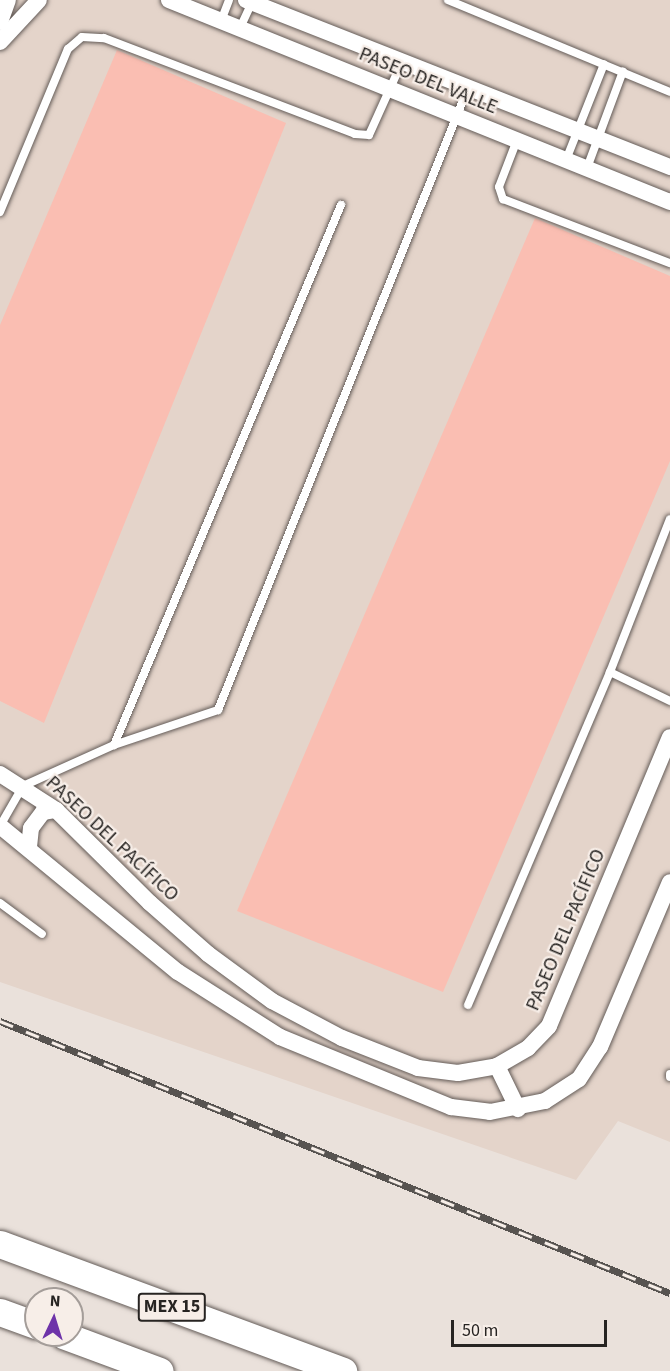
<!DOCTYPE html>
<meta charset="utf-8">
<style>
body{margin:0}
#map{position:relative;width:670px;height:1371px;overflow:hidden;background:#eae1db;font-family:"Source Sans 3",sans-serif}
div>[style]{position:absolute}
.built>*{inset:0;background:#e4d4ca}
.building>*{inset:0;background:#fabeb2}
.roads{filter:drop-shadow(0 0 2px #645c58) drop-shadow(0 0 2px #645c58)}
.service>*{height:8px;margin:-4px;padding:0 4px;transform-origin:4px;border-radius:4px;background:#fff}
.minor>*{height:16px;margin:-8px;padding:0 8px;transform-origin:8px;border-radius:8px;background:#fff}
.trunk>*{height:27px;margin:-13.5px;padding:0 13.5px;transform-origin:13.5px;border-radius:13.5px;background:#fff}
.rail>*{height:7px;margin-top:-3.5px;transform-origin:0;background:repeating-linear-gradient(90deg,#f7eee8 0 14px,#575350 0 28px);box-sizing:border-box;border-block:2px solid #575350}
span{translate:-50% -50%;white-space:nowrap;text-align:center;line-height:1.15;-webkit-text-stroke:4.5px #f7eee8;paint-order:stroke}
.shield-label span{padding:2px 4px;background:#f7eee8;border:2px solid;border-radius:4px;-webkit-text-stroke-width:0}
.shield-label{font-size:18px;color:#272422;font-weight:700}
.street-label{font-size:20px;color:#272422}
.north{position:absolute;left:24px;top:1287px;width:60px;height:60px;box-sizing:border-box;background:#f7eee8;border:2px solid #a49d99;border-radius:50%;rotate:4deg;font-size:16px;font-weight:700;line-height:24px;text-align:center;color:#272422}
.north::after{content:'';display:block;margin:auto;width:21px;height:27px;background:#6e33a9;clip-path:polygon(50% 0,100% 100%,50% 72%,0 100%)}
.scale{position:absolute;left:451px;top:1320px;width:156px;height:27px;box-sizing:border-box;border:3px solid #272422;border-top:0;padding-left:8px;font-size:18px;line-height:21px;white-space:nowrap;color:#272422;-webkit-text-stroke:4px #f7eee8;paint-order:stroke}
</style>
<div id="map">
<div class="built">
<i style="clip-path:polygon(0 0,670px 0,670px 1142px,618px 1121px,576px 1180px,0 982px)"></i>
</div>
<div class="building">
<i style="clip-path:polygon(117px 50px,286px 123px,44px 723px,0 701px,0 325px)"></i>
<i style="clip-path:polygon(535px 218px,670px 276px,670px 461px,443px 992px,237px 911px)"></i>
</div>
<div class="roads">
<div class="service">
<i style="left:448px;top:0;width:240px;rotate:22.5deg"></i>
<i style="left:221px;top:21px;width:22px;rotate:-69deg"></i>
<i style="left:240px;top:28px;width:31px;rotate:-65deg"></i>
<i style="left:517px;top:140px;width:50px;rotate:111deg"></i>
<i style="left:499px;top:187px;width:13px;rotate:72deg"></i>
<i style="left:503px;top:199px;width:179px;rotate:21deg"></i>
<i style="left:566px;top:160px;width:103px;rotate:-68.4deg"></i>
<i style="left:587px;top:168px;width:103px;rotate:-69.6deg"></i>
<i style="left:0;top:212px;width:177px;rotate:-67.4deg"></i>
<i style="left:68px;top:49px;width:18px;rotate:-41deg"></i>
<i style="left:82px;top:37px;width:22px;rotate:3deg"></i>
<i style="left:104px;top:38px;width:269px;rotate:20.9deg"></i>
<i style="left:355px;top:134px;width:14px;rotate:4deg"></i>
<i style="left:369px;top:135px;width:80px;rotate:-65.7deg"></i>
<i style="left:610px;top:672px;width:164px;rotate:-68.6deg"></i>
<i style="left:114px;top:745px;width:586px;rotate:-67.2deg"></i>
<i style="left:0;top:826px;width:46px;rotate:-60.1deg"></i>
<i style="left:23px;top:786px;width:100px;rotate:-24.3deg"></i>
<i style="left:114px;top:745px;width:110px;rotate:-18.6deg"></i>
<i style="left:218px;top:710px;width:670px;rotate:-68.1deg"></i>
<i style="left:0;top:903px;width:52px;rotate:36.4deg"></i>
<i style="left:468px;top:1005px;width:362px;rotate:-66.9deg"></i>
<i style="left:610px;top:672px;width:67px;rotate:25.8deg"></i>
<i style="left:670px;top:1074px;width:3px;rotate:90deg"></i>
</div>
<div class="minor">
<i style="left:169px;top:0;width:540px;rotate:21.96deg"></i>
<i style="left:246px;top:0;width:456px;rotate:21.5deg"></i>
<i style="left:0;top:22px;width:23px;rotate:-70deg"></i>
<i style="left:0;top:42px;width:57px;rotate:-47.1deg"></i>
<i style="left:0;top:774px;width:67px;rotate:32.7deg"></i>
<i style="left:56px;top:810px;width:132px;rotate:44.7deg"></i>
<i style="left:150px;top:903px;width:77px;rotate:41.3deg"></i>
<i style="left:208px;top:954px;width:79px;rotate:36.3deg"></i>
<i style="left:272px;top:1001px;width:79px;rotate:27.9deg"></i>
<i style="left:342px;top:1038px;width:82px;rotate:21.5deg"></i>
<i style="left:418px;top:1068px;width:40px;rotate:7.1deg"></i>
<i style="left:458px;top:1073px;width:40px;rotate:-10deg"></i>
<i style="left:497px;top:1066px;width:36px;rotate:-30deg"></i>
<i style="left:528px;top:1048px;width:30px;rotate:-46deg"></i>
<i style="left:549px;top:1026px;width:313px;rotate:-67.3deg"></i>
<i style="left:0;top:826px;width:230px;rotate:39.4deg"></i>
<i style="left:178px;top:972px;width:121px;rotate:32.5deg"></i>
<i style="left:280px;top:1037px;width:185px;rotate:22.3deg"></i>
<i style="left:451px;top:1107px;width:39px;rotate:7deg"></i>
<i style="left:490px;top:1112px;width:56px;rotate:-11.3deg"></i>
<i style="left:545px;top:1101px;width:40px;rotate:-32.9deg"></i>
<i style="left:579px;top:1079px;width:38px;rotate:-57deg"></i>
<i style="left:600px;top:1047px;width:179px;rotate:-67deg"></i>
<i style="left:29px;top:847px;width:19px;rotate:-84deg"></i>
<i style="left:31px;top:828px;width:20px;rotate:-53deg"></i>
<i style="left:43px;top:812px;width:13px;rotate:-9deg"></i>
<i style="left:497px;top:1066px;width:48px;rotate:64deg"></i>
</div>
<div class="trunk">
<i style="left:0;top:1244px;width:366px;rotate:20.3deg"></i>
<i style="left:0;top:1312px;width:38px;rotate:20deg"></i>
<i style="left:63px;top:1335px;width:103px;rotate:20.4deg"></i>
</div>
</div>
<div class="rail">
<i style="left:0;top:1021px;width:723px;rotate:22.1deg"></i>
</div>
<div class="shield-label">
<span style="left:172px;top:1307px">MEX 15</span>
</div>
<div class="street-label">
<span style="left:428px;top:81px;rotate:22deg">PASEO DEL VALLE</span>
<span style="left:112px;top:839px;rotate:43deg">PASEO DEL PACÍFICO</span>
<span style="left:566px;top:930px;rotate:-67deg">PASEO DEL PACÍFICO</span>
</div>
<div class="north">N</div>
<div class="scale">50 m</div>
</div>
